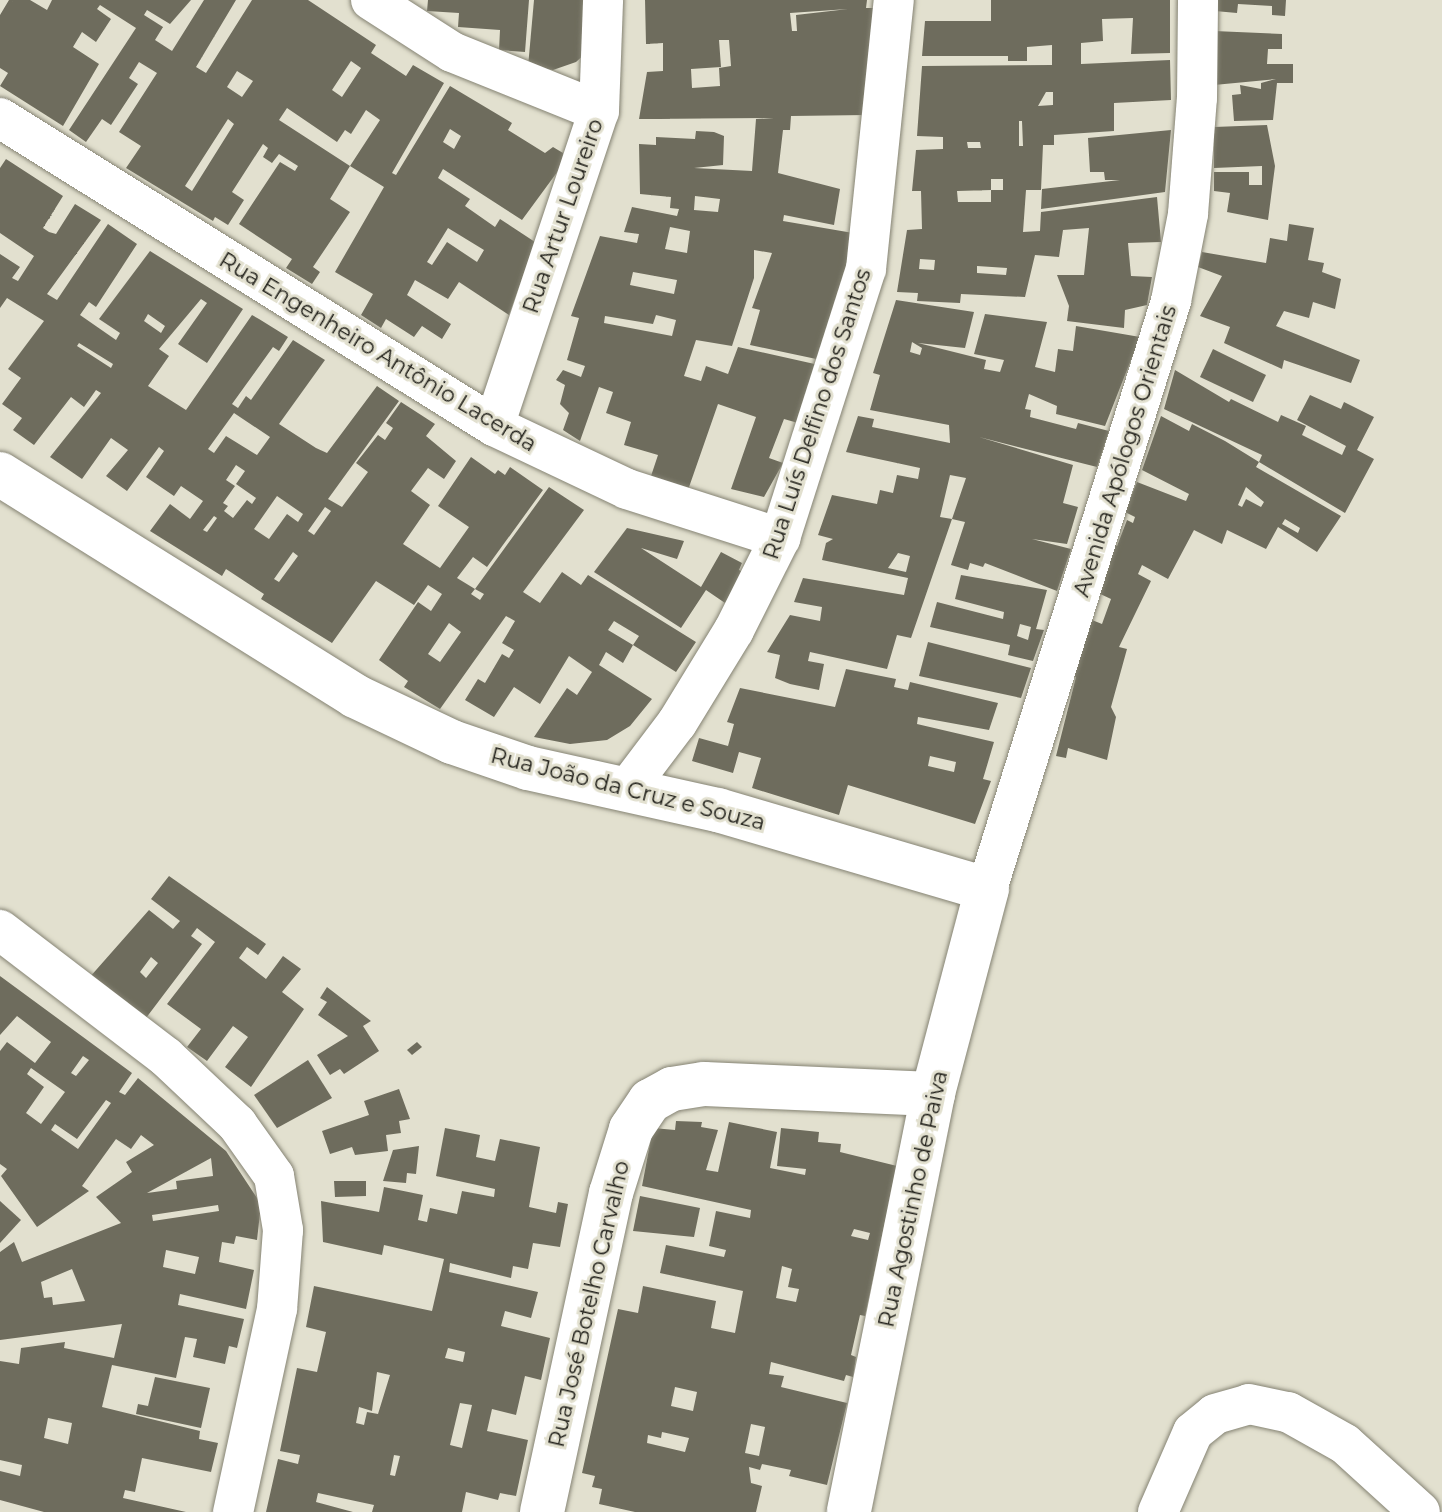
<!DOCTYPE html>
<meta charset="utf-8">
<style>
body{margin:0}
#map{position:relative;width:1442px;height:1512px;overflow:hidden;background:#e2e0cf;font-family:Montserrat,sans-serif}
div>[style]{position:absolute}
.building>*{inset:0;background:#6e6c5d}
.roads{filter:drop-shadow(0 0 2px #858373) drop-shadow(0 0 2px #858373)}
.street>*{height:40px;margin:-20px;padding:0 20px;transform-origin:20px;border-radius:20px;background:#fff}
.secondary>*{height:44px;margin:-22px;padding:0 22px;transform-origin:22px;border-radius:22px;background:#fff}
span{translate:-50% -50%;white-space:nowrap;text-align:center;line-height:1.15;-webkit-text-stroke:6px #e2e0cf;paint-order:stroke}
.street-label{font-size:22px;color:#22211b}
</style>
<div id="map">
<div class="building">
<i style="clip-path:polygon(evenodd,9px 0,30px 0,47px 10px,52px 0,191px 0,170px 24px,147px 10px,144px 15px,163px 27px,155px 40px,172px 51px,204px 0,236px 0,196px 67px,206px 73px,252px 0,308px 0,376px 45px,371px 53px,406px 76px,413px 65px,444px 83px,392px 173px,396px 175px,450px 86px,512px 123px,508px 130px,545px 153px,553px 147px,563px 153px,562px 172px,558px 171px,522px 220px,443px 169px,438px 178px,470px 199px,465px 206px,495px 227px,500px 219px,535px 242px,509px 315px,459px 282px,448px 299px,415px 280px,407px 295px,451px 324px,442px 339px,422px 326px,414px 337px,386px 319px,381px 328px,361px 315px,373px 294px,335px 272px,384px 187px,350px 166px,380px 120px,366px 110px,351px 134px,345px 130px,337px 142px,287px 108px,279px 120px,350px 166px,330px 199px,350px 212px,313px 267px,320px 272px,312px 284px,286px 268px,292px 259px,239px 224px,280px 162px,295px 171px,298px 166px,279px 154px,272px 163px,263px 157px,268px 148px,263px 144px,232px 192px,244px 200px,228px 225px,215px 217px,213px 221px,126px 168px,141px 146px,119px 132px,157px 73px,139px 62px,129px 78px,138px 84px,111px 125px,102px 119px,86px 142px,69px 130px,136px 28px,100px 5px,97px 9px,111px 19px,96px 42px,82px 32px,73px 47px,99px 64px,63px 126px,0 86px,8px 73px,0 68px,0 15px,9px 0,351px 61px,361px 68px,342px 97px,332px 90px,351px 61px,9px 0,237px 71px,253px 81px,242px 97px,227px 87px,237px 71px,9px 0,228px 119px,234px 124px,192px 191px,185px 186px,228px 119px,9px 0,450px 129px,461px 136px,454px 149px,443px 142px,450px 129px,9px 0,448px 228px,484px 250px,477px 262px,447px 242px,432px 265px,427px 262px,448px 228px)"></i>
<i style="clip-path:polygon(428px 0,529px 0,525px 52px,499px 50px,500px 30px,458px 27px,459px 13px,427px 11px)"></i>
<i style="clip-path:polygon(534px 0,593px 0,586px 53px,576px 62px,553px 70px,528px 67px)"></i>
<i style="clip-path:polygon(evenodd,645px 0,867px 0,866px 8px,873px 8px,866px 115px,791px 116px,790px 130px,783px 130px,778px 173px,840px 189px,834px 225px,784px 215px,783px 221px,853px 233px,845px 283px,821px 360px,750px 345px,760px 310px,752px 308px,772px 253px,754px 250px,754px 278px,732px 346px,696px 340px,684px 376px,701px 381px,706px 366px,728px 374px,738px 347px,819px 365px,798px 423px,784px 419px,769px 458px,783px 463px,764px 497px,731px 489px,756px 417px,718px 404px,688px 490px,650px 479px,658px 455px,624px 445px,631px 422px,606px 413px,613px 392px,599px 387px,580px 441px,563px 430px,569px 413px,560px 404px,565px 385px,556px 380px,563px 370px,581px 377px,585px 366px,567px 360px,579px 318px,571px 316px,600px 236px,637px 243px,639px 234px,624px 232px,632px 207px,677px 216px,679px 209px,670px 208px,671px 197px,640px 194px,639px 144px,656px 145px,656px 137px,695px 139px,696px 131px,714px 132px,724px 136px,723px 165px,694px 168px,752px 171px,756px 119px,774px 118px,639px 119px,647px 72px,663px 71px,663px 43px,646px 44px,645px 0,848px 9px,796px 15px,797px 31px,792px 31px,790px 13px,848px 9px,645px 0,719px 40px,729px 40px,731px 66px,719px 68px,720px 86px,692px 88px,691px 69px,721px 67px,719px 40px,645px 0,695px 196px,720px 199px,718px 212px,694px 210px,695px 196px,645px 0,670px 227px,690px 231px,687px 253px,665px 249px,670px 227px,645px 0,633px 272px,677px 280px,674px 294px,630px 285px,633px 272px,645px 0,656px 315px,676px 320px,672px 336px,604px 323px,605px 316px,653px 324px,656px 315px)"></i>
<i style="clip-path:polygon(evenodd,991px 0,1170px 0,1170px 53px,1131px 54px,1133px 18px,1102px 19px,1103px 41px,1081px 43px,1081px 64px,1170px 60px,1171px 100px,1114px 103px,1114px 131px,1054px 135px,1054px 145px,1043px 145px,1041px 190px,1026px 190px,1023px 232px,1040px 231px,1041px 212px,1157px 197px,1161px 242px,1128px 243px,1131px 276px,1152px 277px,1147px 305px,1125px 310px,1124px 328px,1067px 321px,1069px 306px,1057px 275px,1084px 275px,1089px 228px,1063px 230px,1059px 257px,1035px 255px,1025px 297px,961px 294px,960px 303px,917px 301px,918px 293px,897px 292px,907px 230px,922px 229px,921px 191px,912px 191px,916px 150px,943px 149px,943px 137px,917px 136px,922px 66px,1052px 65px,1052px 45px,1027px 47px,1027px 61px,1008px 61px,1008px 56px,922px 56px,925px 21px,991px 21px,991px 0,1046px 92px,1053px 92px,1053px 105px,1038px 106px,1046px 92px,991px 0,1019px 121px,1022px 121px,1023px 146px,1019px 146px,1019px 121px,991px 0,967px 142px,980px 142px,981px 148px,968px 148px,967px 142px,991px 0,991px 179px,1003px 179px,1003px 190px,991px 190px,991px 202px,958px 202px,957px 191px,991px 190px,991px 179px,991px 0,920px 259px,935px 260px,934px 270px,919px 269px,920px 259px,991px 0,977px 266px,1007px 268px,1006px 275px,977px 273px,977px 266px)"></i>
<i style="clip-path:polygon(1215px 0,1286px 0,1285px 16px,1272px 15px,1272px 6px,1238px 4px,1237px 13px,1215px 11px)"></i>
<i style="clip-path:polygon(1214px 31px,1282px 34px,1282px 49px,1268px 49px,1267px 64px,1293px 64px,1293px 83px,1277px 83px,1273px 120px,1234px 121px,1232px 95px,1241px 94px,1240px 85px,1261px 89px,1261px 83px,1276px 79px,1214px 85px)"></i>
<i style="clip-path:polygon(1267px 125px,1275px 166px,1268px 220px,1227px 212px,1230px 193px,1214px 191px,1214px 172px,1249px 172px,1249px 185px,1262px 185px,1262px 166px,1214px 168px,1214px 127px)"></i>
<i style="clip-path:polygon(1171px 130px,1165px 192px,1041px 209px,1042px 189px,1120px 180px,1105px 180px,1104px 172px,1090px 172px,1088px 138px)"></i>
<i style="clip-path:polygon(evenodd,6px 159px,63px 196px,43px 228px,49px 232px,56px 234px,75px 204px,101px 220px,47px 294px,57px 300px,108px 224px,137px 244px,96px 307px,89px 302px,80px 315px,116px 340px,120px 333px,99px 319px,150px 251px,243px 309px,207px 363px,178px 344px,207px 303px,201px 299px,159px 349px,169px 356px,148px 386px,186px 410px,252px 315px,259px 319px,288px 337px,279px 351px,273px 347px,232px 404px,238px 408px,246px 396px,251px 400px,293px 340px,325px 360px,279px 424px,316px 448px,327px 453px,377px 386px,399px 401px,328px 499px,342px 507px,368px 472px,356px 463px,378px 435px,385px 440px,393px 428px,386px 423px,401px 402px,435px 424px,426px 436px,456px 461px,444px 479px,428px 468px,411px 491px,430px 505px,403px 544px,440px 568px,469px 527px,438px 506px,471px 457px,495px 474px,498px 470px,505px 475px,510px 467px,543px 490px,487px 567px,473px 557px,457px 578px,475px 589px,471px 594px,480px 600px,484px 594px,475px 589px,549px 487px,584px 510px,523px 592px,540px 603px,562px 572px,581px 585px,588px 575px,696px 642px,676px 672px,633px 645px,639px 636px,614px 621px,608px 630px,633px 645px,623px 663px,606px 652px,599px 665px,652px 699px,630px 726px,607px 740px,570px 744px,534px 737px,567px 688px,577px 695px,592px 672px,569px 656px,540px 704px,514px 687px,494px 717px,465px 700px,478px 679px,485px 683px,502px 654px,509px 658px,514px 650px,502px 643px,515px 621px,506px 616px,440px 709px,404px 687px,408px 681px,379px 660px,418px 602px,431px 611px,442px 594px,428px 585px,414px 605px,376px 581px,332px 643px,261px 599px,264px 594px,226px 569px,222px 576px,150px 531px,170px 504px,190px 519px,203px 501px,181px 486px,174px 496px,146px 477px,164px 451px,159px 447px,127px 491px,106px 476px,128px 450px,111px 438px,82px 479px,50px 457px,101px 393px,96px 390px,84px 407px,71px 397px,34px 445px,13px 430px,22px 418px,2px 404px,21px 378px,8px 369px,44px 321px,7px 298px,0 308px,0 254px,20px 267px,12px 278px,18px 281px,34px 256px,0 233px,0 168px,6px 159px,148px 314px,165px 326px,161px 333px,144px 321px,148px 314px,6px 159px,79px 343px,113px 364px,111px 368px,77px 346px,79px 343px,6px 159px,234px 413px,270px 437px,257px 455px,226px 436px,214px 453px,208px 449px,234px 413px,6px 159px,236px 465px,245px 471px,236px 484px,256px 498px,252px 504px,247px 500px,233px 518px,224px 511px,228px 506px,223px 503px,235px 486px,226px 480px,236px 465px,6px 159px,277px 496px,303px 514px,298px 522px,287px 514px,269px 539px,254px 529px,277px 496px,6px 159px,325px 507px,331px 511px,314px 535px,308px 531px,325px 507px,6px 159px,214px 516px,217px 518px,207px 532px,203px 530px,214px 516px,6px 159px,293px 552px,298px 556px,279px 582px,274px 579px,293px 552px,6px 159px,449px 623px,461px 632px,440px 662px,428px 654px,449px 623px)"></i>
<i style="clip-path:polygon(1289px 224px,1314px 228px,1308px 260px,1324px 263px,1322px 272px,1341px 279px,1335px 309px,1313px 302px,1309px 318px,1284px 311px,1276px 326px,1360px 360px,1351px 383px,1284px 360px,1282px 369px,1224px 343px,1230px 327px,1200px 316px,1222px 276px,1198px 267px,1202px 252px,1266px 263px,1270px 238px,1287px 241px)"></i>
<i style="clip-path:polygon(evenodd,896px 300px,974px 312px,965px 348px,918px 343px,986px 360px,984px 369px,1000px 372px,1004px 360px,974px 354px,985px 314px,1047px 322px,1035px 367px,1055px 372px,1058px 349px,1073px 351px,1076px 326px,1140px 337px,1105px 426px,1056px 414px,1057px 406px,1029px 394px,1025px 409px,1031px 410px,1030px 417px,1076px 429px,1078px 423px,1109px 431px,1097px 467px,979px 437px,1073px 465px,1063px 503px,1078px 507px,1067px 544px,1032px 539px,1071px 549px,1057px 591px,985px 563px,983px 567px,970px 563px,968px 570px,951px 565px,965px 522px,952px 519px,966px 478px,950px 475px,940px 517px,952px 519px,911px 638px,897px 635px,887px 669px,810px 652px,808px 661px,824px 664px,819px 690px,790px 684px,775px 678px,780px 655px,767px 652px,790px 615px,820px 621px,822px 607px,794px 602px,803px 578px,904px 595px,908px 578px,822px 560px,826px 543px,833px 539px,818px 535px,832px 495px,877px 504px,880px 490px,893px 493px,897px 475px,918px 479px,920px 468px,846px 452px,858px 416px,874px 419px,872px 427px,950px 443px,949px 425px,870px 410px,880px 375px,873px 373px,896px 300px,912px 342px,922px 348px,920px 355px,910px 352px,912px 342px,896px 300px,898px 553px,910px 556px,906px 572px,888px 568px,898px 553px)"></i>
<i style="clip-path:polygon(1213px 349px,1266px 375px,1253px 402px,1200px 377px)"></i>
<i style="clip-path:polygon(1175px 370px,1229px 402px,1231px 399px,1278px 422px,1281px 415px,1306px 426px,1302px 435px,1342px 455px,1346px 446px,1297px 420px,1310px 395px,1341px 409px,1344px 402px,1374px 417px,1357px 450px,1374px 459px,1345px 513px,1259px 462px,1262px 455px,1164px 409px)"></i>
<i style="clip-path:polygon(evenodd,1161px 416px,1189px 431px,1192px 424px,1225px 441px,1259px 462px,1256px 467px,1341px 516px,1317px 552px,1278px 527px,1266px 549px,1227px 530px,1222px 544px,1194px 530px,1168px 579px,1142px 565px,1138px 574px,1151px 581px,1119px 647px,1127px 649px,1111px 707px,1116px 717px,1107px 760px,1068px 748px,1066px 758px,1056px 756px,1076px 677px,1069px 674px,1092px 620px,1102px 624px,1111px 599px,1096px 592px,1113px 544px,1117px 546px,1127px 520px,1133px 523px,1135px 517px,1125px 512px,1137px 482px,1186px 501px,1189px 494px,1142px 470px,1161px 416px,1246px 487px,1264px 502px,1261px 507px,1246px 499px,1242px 507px,1238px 505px,1246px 487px,1161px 416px,1285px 519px,1300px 528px,1298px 533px,1282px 524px,1285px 519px)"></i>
<i style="clip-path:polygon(627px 528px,684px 541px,677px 559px,641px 548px,701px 587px,721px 552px,742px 563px,739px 570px,747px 574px,735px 596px,730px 594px,725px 603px,706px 590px,681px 628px,594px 572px)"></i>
<i style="clip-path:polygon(evenodd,961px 575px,1047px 590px,1036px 629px,1044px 630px,1033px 661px,1008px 655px,1010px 645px,930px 627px,937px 602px,1003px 619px,1004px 612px,955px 599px,961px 575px,1020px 624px,1031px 627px,1028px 640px,1017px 636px,1020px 624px)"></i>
<i style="clip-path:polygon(928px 642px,1031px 668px,1021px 698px,919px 676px)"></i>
<i style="clip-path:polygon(evenodd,846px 669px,896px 679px,894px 687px,908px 690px,910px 682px,998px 703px,989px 730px,918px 717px,917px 724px,994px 742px,983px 779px,991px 781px,975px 824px,848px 785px,839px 815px,752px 788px,761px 758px,739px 752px,733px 773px,692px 761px,699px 738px,728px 746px,734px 724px,727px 722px,740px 688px,835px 707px,846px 669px,930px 756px,956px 762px,954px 772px,928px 766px,930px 756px)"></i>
<i style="clip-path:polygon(evenodd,169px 876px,266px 944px,258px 955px,247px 947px,239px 958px,266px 979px,283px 956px,301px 969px,282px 992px,304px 1009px,251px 1087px,225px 1067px,248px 1037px,233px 1026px,207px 1061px,187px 1047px,201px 1029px,167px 1004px,215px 942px,197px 928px,191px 936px,202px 944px,146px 1018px,89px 978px,149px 910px,173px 929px,180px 921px,151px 899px,169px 876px,151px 957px,158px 963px,146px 978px,140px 972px,151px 957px)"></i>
<i style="clip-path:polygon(evenodd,0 976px,132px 1073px,119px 1092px,125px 1095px,138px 1078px,226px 1151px,261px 1204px,257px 1240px,236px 1236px,234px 1244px,222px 1242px,219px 1262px,254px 1270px,246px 1309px,180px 1294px,178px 1305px,244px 1319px,237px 1348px,229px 1346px,225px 1364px,193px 1357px,197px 1339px,185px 1337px,176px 1378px,112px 1365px,102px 1407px,200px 1431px,199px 1439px,218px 1443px,211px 1472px,142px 1458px,135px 1492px,125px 1490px,123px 1498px,186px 1512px,44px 1512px,0 1500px,0 1471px,20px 1476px,22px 1465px,0 1460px,0 1361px,19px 1364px,21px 1348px,65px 1342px,64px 1348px,114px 1358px,122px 1324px,0 1340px,0 1252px,14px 1242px,22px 1262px,121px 1223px,96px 1197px,132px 1172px,126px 1162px,154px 1145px,141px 1135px,131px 1149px,116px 1139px,82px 1186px,89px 1191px,37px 1227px,1px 1176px,7px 1169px,0 1164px,0 1051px,7px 1042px,35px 1063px,51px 1042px,17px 1016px,0 1035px,0 976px,83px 1056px,89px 1060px,76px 1076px,71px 1073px,83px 1056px,0 976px,31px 1068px,65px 1092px,41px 1124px,26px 1113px,44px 1087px,27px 1074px,31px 1068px,0 976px,106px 1100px,111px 1103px,78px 1149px,51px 1130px,55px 1124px,77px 1139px,106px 1100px,0 976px,211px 1158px,213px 1176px,176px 1181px,177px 1189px,147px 1193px,211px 1158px,0 976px,218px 1205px,219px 1211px,153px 1221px,152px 1215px,218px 1205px,0 976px,166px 1250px,199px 1257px,195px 1274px,163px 1267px,166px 1250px,0 976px,72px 1269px,85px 1301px,53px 1305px,52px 1297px,44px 1298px,41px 1282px,72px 1269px,0 976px,48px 1418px,72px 1423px,68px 1444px,44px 1438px,48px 1418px)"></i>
<i style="clip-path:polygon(327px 987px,371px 1021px,363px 1026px,379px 1051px,344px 1074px,340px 1069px,330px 1075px,317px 1055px,348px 1036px,318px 1015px,327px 1002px,320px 998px)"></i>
<i style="clip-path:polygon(417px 1042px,422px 1047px,412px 1055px,407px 1050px)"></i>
<i style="clip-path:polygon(308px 1060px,332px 1098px,277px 1128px,254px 1095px)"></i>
<i style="clip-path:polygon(399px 1089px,410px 1119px,399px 1121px,401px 1133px,386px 1135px,388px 1151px,355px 1155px,352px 1147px,330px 1154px,322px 1131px,369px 1115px,364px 1101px)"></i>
<i style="clip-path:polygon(evenodd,676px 1121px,702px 1122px,701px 1127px,718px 1130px,706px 1170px,718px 1172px,729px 1122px,777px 1132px,770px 1168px,805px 1175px,806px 1169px,777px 1166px,781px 1128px,819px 1132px,818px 1142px,841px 1144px,840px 1152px,897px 1166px,865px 1316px,860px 1315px,851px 1355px,856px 1357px,853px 1377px,846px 1375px,844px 1381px,771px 1362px,769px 1374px,784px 1376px,781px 1387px,847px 1403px,827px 1485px,789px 1476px,791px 1470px,762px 1464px,760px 1470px,749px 1467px,751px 1483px,762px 1486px,756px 1512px,635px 1512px,599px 1504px,602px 1489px,592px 1487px,595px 1476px,582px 1473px,618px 1309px,638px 1313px,643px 1286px,716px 1301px,711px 1328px,735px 1333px,743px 1291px,660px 1273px,666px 1245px,724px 1257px,726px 1250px,709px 1246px,716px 1211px,750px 1218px,751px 1210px,642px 1186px,653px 1128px,675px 1130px,676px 1121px,854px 1229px,870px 1233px,868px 1240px,851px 1236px,854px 1229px,676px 1121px,782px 1266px,792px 1269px,788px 1287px,799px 1289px,796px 1302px,776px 1298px,782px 1266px,676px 1121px,675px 1387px,697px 1392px,693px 1411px,671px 1406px,675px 1387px,676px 1121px,751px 1424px,765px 1427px,759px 1456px,745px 1453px,751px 1424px,676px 1121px,662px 1432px,689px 1438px,685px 1452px,647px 1443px,648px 1435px,661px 1438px,662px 1432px)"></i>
<i style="clip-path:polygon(evenodd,445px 1128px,480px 1135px,476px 1157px,495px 1161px,500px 1139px,540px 1147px,529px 1207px,556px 1213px,558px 1202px,568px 1204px,560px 1247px,533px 1243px,528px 1269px,513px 1266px,511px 1278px,450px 1263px,449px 1272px,538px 1292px,531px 1318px,505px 1311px,501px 1326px,550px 1338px,541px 1380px,525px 1376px,516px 1415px,492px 1409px,487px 1431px,528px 1440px,516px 1496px,500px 1493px,498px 1500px,466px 1492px,462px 1512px,372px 1512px,374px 1505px,318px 1493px,316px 1502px,353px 1512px,266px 1512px,278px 1459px,298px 1464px,300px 1455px,280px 1451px,297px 1368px,317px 1372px,326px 1332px,306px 1327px,314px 1286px,432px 1311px,444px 1259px,384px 1245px,382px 1255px,323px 1242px,321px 1201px,379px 1212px,384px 1187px,423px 1195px,418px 1220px,427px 1222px,430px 1208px,457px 1214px,462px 1191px,494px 1197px,495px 1189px,436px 1176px,445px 1128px,448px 1348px,465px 1352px,463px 1362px,445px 1358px,448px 1348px,445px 1128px,377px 1372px,390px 1375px,378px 1414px,367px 1412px,364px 1425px,356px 1423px,359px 1407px,372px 1411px,377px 1372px,445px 1128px,460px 1403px,472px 1405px,462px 1448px,450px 1445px,460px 1403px,445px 1128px,394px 1455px,400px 1456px,395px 1476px,390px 1475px,394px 1455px)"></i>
<i style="clip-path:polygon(419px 1146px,416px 1174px,407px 1173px,406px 1183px,383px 1181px,393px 1150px)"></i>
<i style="clip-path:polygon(334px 1181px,366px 1181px,366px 1196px,335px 1197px)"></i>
<i style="clip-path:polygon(640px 1196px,700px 1208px,694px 1237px,633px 1231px)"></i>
<i style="clip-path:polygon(0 1201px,21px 1220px,0 1243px)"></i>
<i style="clip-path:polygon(155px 1377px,210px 1388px,201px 1428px,136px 1414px,138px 1404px,148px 1406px)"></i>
</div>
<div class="roads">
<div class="street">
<i style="left:371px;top:0;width:96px;rotate:32.7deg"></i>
<i style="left:452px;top:52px;width:158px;rotate:21.9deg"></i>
<i style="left:0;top:118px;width:582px;rotate:31.94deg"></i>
<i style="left:494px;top:426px;width:147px;rotate:25.3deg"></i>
<i style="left:627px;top:489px;width:161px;rotate:17.8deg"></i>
<i style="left:494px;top:426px;width:332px;rotate:-71.6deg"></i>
<i style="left:599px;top:111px;width:111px;rotate:-87.9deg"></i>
<i style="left:627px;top:789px;width:83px;rotate:-52.9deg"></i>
<i style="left:677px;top:723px;width:109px;rotate:-58.5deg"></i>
<i style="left:734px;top:630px;width:103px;rotate:-63.4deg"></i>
<i style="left:780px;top:538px;width:282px;rotate:-72.3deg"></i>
<i style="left:866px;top:269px;width:270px;rotate:-84.1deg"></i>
<i style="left:987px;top:889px;width:616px;rotate:-72.62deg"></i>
<i style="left:1171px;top:301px;width:89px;rotate:-78.9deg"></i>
<i style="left:1188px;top:214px;width:116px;rotate:-85.6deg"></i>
<i style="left:1197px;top:98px;width:98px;rotate:-89.4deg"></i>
<i style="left:0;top:930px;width:209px;rotate:37.4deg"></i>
<i style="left:166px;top:1057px;width:98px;rotate:43.3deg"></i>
<i style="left:237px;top:1124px;width:64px;rotate:54.6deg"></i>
<i style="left:274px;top:1176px;width:55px;rotate:80.5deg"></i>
<i style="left:283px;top:1230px;width:79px;rotate:94.3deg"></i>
<i style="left:277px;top:1309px;width:208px;rotate:102.2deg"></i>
<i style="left:1158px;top:1512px;width:87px;rotate:-66.4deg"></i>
<i style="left:1193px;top:1432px;width:28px;rotate:-39deg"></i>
<i style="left:1215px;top:1414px;width:35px;rotate:-16deg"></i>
<i style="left:1249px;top:1404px;width:40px;rotate:12deg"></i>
<i style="left:1288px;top:1412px;width:65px;rotate:29.3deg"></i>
<i style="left:1345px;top:1444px;width:101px;rotate:42.2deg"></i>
</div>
<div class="secondary">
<i style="left:0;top:474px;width:419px;rotate:32deg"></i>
<i style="left:355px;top:696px;width:107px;rotate:25.4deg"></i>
<i style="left:452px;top:742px;width:80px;rotate:18.9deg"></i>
<i style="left:528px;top:768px;width:195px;rotate:12.5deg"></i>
<i style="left:718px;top:810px;width:280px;rotate:16.4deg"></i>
<i style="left:987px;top:889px;width:212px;rotate:104.8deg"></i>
<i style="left:933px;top:1094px;width:426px;rotate:101.4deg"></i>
<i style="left:542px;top:1512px;width:326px;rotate:-77.8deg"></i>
<i style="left:611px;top:1193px;width:67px;rotate:-72.6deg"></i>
<i style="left:631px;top:1129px;width:34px;rotate:-56deg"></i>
<i style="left:650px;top:1101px;width:25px;rotate:-29deg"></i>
<i style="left:672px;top:1089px;width:32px;rotate:-9deg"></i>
<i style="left:704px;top:1084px;width:229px;rotate:2.5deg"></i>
</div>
</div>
<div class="street-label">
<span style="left:563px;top:216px;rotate:-71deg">Rua Artur Loureiro</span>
<span style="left:378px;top:352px;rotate:31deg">Rua Engenheiro Antônio Lacerda</span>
<span style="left:817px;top:414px;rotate:-72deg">Rua Luís Delfino dos Santos</span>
<span style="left:1125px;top:451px;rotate:-73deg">Avenida Apólogos Orientais</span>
<span style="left:628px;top:789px;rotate:14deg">Rua João da Cruz e Souza</span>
<span style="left:913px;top:1199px;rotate:-78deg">Rua Agostinho de Paiva</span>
<span style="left:589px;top:1304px;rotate:-77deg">Rua José Botelho Carvalho</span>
</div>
</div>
